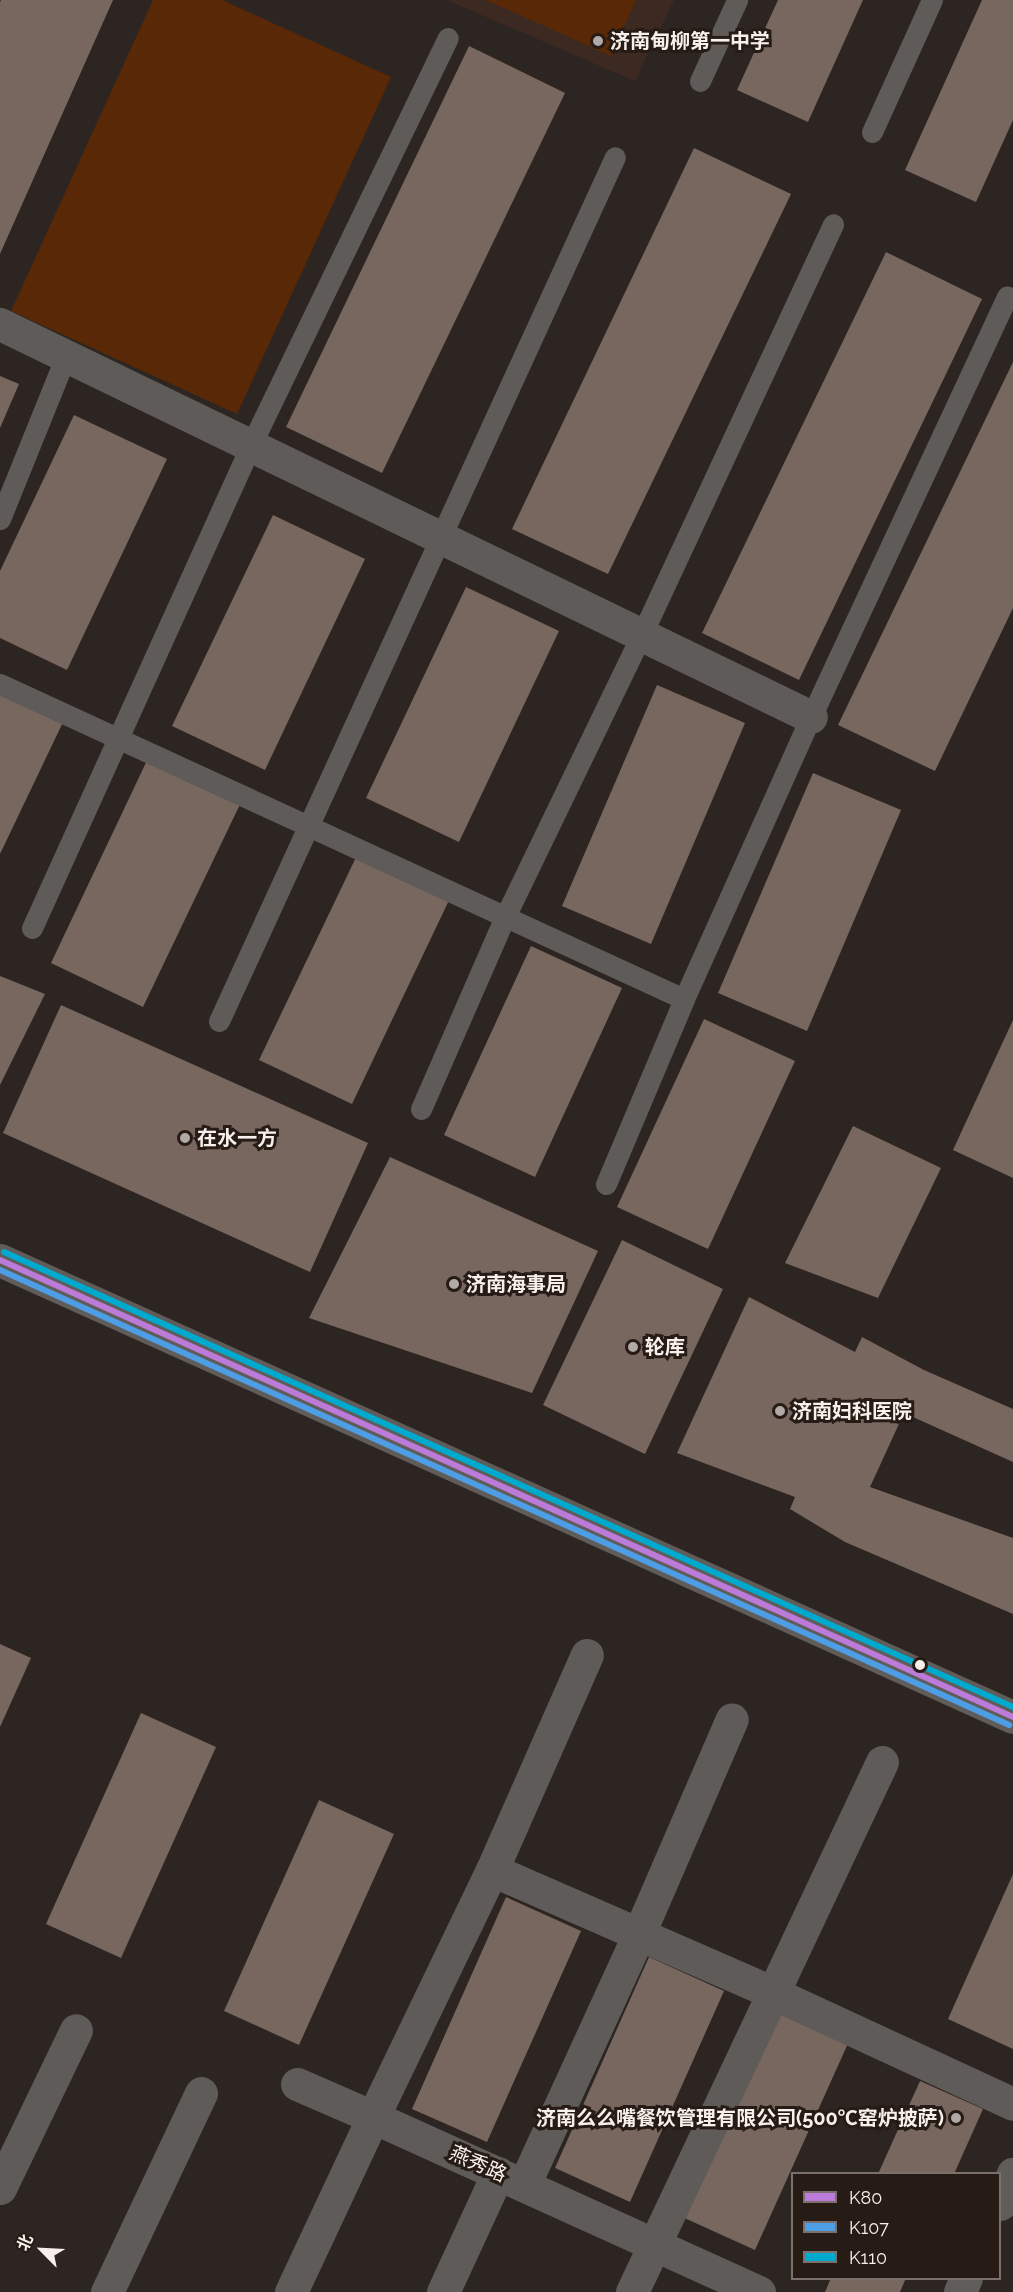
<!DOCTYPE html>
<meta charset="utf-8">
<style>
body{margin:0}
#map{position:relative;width:1013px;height:2292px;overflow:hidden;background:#2d2522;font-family:Raleway,"Noto Sans SC",sans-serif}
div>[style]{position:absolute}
.built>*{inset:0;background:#3c2a22}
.green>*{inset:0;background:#592806}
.building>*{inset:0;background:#78675e}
.lane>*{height:21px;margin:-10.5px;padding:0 10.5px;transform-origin:10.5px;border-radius:10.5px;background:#5e5b59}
.street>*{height:33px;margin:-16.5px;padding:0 16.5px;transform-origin:16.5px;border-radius:16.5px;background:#5e5b59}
.secondary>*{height:33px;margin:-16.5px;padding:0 16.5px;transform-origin:16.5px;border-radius:16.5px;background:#605c5a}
.bus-1>*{height:6px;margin:-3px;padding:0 3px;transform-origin:3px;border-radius:3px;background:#bd7bd9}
.bus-2>*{height:6px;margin:-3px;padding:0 3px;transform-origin:3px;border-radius:3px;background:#4d9ee5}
.bus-3>*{height:6px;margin:-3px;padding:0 3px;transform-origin:3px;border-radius:3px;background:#00a9ce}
.dots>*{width:16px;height:16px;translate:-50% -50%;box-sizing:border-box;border:3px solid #271b15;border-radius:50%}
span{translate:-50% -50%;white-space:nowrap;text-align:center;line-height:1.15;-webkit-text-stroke:6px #271b15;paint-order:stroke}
.poi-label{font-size:20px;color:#f8f0eb;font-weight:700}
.left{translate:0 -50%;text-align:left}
.right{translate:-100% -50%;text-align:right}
.street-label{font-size:20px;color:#f8f0eb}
.legend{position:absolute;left:791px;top:2172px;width:210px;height:108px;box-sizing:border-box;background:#271b15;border:2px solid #7b706b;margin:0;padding:8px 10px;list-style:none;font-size:18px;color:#f8f0eb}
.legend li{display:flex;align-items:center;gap:12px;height:30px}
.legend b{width:30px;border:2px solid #7b706b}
.north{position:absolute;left:12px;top:2220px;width:60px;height:60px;-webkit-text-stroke:4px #271b15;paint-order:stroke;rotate:294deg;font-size:16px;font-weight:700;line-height:24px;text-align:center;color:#f8f0eb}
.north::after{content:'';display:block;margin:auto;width:21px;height:27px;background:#f8f0eb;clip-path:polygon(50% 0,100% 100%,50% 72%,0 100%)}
</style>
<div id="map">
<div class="built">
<i style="clip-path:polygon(447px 0,674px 0,635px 81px)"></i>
</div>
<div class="green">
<i style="clip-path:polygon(153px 0,222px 0,391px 77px,237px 414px,11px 311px)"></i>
<i style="clip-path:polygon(486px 0,636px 0,611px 56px)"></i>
</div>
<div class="building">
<i style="clip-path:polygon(1px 0,113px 0,0 254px,0 2px)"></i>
<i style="clip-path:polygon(778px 0,863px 0,808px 122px,737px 90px)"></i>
<i style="clip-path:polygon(982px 0,1013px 0,1013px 120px,976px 202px,905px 170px)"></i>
<i style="clip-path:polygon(469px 46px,565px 93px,382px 473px,286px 427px)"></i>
<i style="clip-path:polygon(694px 148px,791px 194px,608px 574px,512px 529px)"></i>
<i style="clip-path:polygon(886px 252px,982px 299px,799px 680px,702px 633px)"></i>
<i style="clip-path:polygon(1013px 362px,1013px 608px,935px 771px,838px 725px)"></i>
<i style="clip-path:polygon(0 376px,19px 384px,0 428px)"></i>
<i style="clip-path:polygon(74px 415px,167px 459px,67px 670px,0 638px,0 571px)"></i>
<i style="clip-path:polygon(273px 515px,365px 559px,265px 770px,172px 726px)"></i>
<i style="clip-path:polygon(466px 587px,559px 631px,459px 842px,366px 798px)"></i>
<i style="clip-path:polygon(0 684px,66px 716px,0 854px)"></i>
<i style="clip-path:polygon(657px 685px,745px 723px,651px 944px,562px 906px)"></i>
<i style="clip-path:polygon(151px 752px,244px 796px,143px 1007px,51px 963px)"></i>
<i style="clip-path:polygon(813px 773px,901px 810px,807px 1031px,718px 993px)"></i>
<i style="clip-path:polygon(360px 849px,452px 894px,352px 1104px,259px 1060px)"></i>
<i style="clip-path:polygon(531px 946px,622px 988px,535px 1177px,444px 1135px)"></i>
<i style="clip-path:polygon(0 976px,45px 994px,0 1085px)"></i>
<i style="clip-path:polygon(61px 1005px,368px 1143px,310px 1272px,3px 1133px)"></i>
<i style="clip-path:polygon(704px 1019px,795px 1061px,708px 1249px,617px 1207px)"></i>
<i style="clip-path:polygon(1013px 1020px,1013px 1178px,953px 1150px)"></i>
<i style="clip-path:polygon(853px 1126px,941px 1168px,878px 1298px,785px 1263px)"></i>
<i style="clip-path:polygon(390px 1157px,598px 1251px,532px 1393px,309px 1318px)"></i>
<i style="clip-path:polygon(622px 1240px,723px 1289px,645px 1454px,543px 1405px)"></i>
<i style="clip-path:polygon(749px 1297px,855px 1352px,862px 1337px,924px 1370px,1013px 1409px,1013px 1462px,904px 1413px,870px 1487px,1013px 1538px,1013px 1614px,845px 1542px,790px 1509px,795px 1497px,677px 1453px)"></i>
<i style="clip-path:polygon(0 1644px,31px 1658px,0 1727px)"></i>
<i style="clip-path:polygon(141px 1713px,216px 1747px,121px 1958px,46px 1924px)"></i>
<i style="clip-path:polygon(319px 1800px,394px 1834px,299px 2045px,224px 2011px)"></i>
<i style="clip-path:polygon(1013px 1874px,1013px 2049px,948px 2019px)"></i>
<i style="clip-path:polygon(506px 1897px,581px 1931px,487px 2142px,412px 2109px)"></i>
<i style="clip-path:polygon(649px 1957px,724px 1991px,630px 2202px,555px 2168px)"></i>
<i style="clip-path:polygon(775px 2005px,850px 2039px,755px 2250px,680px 2216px)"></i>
<i style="clip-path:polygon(920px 2081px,983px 2109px,954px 2174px,878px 2174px)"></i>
<i style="clip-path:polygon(831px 2278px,906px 2278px,900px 2292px,825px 2292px)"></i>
</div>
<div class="lane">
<i style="left:700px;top:81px;width:89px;rotate:-65.4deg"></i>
<i style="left:872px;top:132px;width:145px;rotate:-65.6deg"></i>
<i style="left:0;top:519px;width:176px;rotate:-68deg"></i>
<i style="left:0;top:684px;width:753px;rotate:24.73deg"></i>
<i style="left:32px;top:928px;width:530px;rotate:-65.61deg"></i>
<i style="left:251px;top:445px;width:452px;rotate:-64.2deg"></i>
<i style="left:219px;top:1021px;width:950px;rotate:-65.38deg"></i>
<i style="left:421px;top:1109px;width:210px;rotate:-66.4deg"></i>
<i style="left:505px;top:917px;width:314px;rotate:-64.2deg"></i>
<i style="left:642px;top:634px;width:452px;rotate:-65deg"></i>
<i style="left:606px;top:1184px;width:201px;rotate:-67.1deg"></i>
<i style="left:684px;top:999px;width:309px;rotate:-65.8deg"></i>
<i style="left:811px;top:717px;width:464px;rotate:-65deg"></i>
</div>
<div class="street">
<i style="left:0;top:324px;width:901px;rotate:25.85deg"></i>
<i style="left:492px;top:1870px;width:307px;rotate:23.6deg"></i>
<i style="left:773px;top:1993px;width:264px;rotate:24.8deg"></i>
<i style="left:297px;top:2084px;width:83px;rotate:23.5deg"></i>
<i style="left:373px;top:2117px;width:274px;rotate:-64.3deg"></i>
<i style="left:492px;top:1870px;width:235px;rotate:-66.2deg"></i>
<i style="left:524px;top:2185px;width:274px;rotate:-65.4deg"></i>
<i style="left:638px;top:1936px;width:236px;rotate:-66.6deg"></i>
<i style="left:0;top:2188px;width:175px;rotate:-64.3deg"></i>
<i style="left:107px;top:2292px;width:220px;rotate:-64.7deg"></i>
<i style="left:291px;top:2292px;width:193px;rotate:-64.9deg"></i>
<i style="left:373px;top:2117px;width:424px;rotate:24.4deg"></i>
<i style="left:443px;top:2292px;width:131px;rotate:-65.2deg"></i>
<i style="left:632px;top:2292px;width:586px;rotate:-64.75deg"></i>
</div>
<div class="secondary">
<i style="left:0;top:1260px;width:1111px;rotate:24.28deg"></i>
<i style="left:1000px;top:2204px;width:33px;rotate:-67deg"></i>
<i style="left:960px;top:2292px;width:15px;rotate:-67deg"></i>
</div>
<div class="bus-1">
<i style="left:0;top:1260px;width:1111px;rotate:24.28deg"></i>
</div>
<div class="bus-2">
<i style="left:0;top:1270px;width:1107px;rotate:24.27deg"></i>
</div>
<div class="bus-3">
<i style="left:4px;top:1252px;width:1107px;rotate:24.27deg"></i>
</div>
<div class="dots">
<i style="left:598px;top:41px;background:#b1a9a5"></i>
<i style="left:185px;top:1138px;background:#b1a9a5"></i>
<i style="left:454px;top:1284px;background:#b1a9a5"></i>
<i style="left:633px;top:1347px;background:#b1a9a5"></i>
<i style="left:780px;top:1411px;background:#b1a9a5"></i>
<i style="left:920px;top:1665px;background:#f8f0eb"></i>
<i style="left:956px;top:2118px;background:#b1a9a5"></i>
</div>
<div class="poi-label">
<span class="left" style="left:610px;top:41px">济南甸柳第一中学</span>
<span class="left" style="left:197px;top:1138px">在水一方</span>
<span class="left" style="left:466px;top:1284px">济南海事局</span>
<span class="left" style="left:645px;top:1347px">轮库</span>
<span class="left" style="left:792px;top:1411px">济南妇科医院</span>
<span class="right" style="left:944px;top:2118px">济南么么嘴餐饮管理有限公司(500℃窑炉披萨)</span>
</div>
<div class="street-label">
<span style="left:478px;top:2164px;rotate:24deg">燕秀路</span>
</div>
<ul class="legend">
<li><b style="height:8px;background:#bd7bd9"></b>K80</li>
<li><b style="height:8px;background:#4d9ee5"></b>K107</li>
<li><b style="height:8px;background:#00a9ce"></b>K110</li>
</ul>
<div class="north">北</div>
</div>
